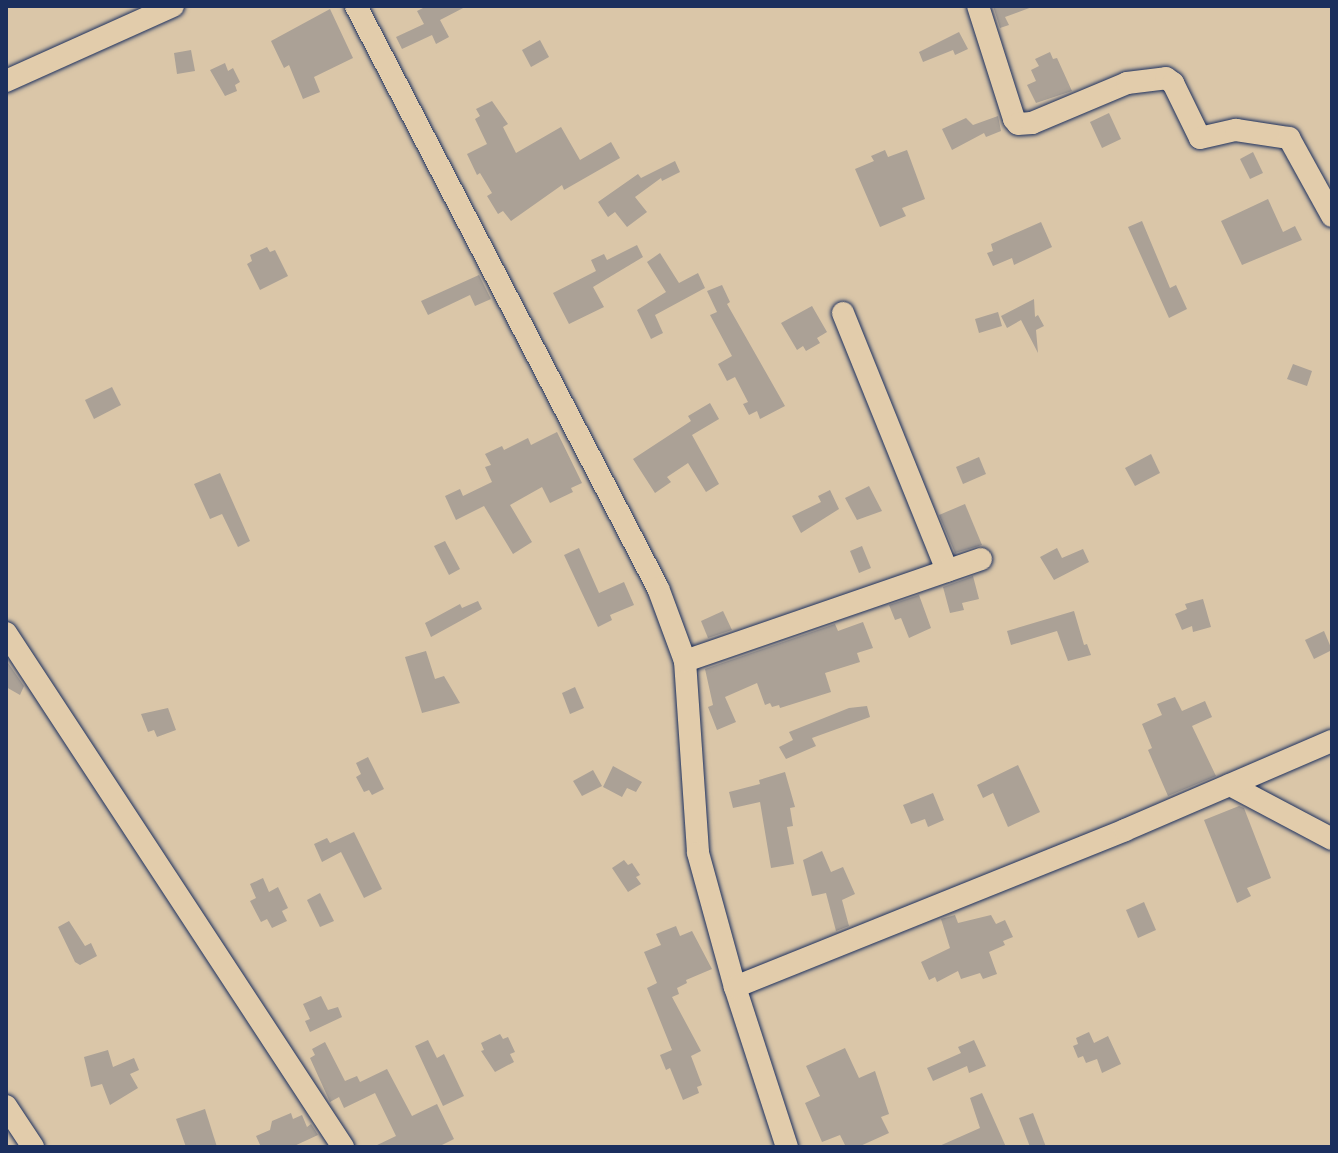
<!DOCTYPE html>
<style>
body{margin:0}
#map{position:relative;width:1338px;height:1153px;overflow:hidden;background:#dac6a8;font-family:"Balsamiq Sans",sans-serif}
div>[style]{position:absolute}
.building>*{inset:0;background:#aba196}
.roads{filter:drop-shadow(0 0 2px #1b2f5e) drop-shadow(0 0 2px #1b2f5e)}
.minor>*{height:22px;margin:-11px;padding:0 11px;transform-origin:11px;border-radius:11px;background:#e2ccab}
span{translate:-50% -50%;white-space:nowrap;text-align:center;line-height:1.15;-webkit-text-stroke:6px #e2ccab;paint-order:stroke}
.frame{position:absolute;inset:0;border:8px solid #1b2f5e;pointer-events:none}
</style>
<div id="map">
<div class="building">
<i style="clip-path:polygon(427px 6px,467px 6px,440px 20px,449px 37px,436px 44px,432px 35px,402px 49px,396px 37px,424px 24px,417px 11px)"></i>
<i style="clip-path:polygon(993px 6px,1032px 6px,1032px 7px,1005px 17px,1009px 25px,1000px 28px)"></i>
<i style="clip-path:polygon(330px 9px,353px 58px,314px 77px,320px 92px,303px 99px,289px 65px,284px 68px,271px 41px)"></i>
<i style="clip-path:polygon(959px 32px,968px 49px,955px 55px,953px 50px,923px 62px,919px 52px)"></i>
<i style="clip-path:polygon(540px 40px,549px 57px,531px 67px,522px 50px)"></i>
<i style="clip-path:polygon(191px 50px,195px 71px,177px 74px,174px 53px)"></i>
<i style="clip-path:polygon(1050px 52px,1053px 59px,1057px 58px,1072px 91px,1036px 103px,1027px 85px,1036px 81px,1031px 70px,1039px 66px,1035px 59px)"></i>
<i style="clip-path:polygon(225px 63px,228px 71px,233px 68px,240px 82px,235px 85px,237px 91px,225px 96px,210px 70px)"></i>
<i style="clip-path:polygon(492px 101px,508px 124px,503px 127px,516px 153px,561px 127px,580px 160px,611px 142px,620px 158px,564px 190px,562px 185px,511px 221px,503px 211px,498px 214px,487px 196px,492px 193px,480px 173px,477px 175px,467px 154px,487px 144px,475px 119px,480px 116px,476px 109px)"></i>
<i style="clip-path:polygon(1109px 113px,1121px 139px,1102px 148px,1090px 122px)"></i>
<i style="clip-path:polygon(998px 116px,1001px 131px,986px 137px,984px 133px,952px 150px,942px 129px,966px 118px,973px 125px)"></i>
<i style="clip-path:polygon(885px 150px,888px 157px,907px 150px,925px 199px,902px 208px,906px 216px,880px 227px,855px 169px,874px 161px,871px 156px)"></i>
<i style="clip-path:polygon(1253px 152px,1263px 173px,1250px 179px,1240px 159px)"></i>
<i style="clip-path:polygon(675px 161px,680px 172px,662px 181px,661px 178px,635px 197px,647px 212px,627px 227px,615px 212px,608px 217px,598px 202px,638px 174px,641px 178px)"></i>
<i style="clip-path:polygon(1268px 199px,1283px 232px,1295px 226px,1302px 240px,1242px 265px,1221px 221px)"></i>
<i style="clip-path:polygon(1142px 221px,1170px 288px,1176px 285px,1187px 309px,1169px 318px,1128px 227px)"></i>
<i style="clip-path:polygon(1041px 222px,1052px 247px,1014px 265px,1012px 258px,993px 266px,987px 253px,993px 251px,991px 244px)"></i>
<i style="clip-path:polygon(637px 245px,643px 257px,593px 287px,604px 307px,569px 324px,553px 293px,596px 271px,591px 260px,604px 254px,607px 260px)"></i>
<i style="clip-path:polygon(267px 247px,270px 252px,275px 250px,288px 276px,260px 290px,247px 264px,252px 261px,250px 255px)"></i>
<i style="clip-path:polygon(660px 253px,679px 283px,698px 273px,705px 288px,655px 315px,663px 333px,651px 339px,637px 310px,666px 292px,647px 262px)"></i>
<i style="clip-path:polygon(479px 275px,491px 299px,475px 306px,470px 295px,428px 315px,421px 301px)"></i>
<i style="clip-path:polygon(722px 285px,730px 302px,727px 304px,785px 406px,760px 419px,757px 411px,749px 415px,743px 404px,748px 402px,735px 377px,727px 381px,718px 364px,732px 356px,710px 315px,717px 312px,707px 291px)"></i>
<i style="clip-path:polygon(1034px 299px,1035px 317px,1038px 315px,1044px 326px,1036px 330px,1038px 353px,1021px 320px,1007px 328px,1001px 316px)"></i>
<i style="clip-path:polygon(812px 306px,827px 332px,817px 338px,820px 343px,806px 351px,803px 346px,797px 350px,781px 323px)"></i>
<i style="clip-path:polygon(998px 312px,1002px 326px,979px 333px,975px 319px)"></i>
<i style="clip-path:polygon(1293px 364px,1312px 371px,1307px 386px,1287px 379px)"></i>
<i style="clip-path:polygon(112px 387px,121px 405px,94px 419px,85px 400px)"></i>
<i style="clip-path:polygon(710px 403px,719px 419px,692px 435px,719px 484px,706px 492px,688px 463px,667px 477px,671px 482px,655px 493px,633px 459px,691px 421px,688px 416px)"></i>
<i style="clip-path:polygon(557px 432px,582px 483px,571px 488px,573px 492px,550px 503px,542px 487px,510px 505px,532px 542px,513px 554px,484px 506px,456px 520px,445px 496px,460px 489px,463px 496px,492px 482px,485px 467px,491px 465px,485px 454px,502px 446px,504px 450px,528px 438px,531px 445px)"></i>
<i style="clip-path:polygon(1151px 454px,1160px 473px,1135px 486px,1125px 468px)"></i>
<i style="clip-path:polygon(979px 457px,986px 474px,963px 484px,956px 467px)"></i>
<i style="clip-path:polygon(220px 473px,250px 541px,238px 547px,222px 514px,210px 519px,194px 484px)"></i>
<i style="clip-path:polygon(869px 486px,882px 511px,857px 520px,845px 498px)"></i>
<i style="clip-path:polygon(830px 490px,839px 509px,801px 533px,792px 516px,821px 502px,818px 496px)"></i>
<i style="clip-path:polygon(965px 504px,982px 545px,955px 553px,939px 515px)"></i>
<i style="clip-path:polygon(445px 541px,460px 569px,449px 575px,434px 546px)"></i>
<i style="clip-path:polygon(862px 546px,871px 568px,859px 573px,850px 551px)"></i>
<i style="clip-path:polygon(579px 548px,599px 593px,624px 582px,634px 605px,610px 615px,612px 620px,598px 627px,564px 555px)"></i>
<i style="clip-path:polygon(1057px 548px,1062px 558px,1083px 549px,1089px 562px,1054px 580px,1040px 557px)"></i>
<i style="clip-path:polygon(973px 576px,979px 599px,962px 603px,964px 610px,950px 613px,943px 587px)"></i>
<i style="clip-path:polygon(919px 595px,931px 628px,909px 638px,901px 618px,895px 620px,889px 605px)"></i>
<i style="clip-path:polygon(1203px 599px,1211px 627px,1193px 632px,1192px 626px,1182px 630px,1175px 614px,1187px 609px,1185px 604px)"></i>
<i style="clip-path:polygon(478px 601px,482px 609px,431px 637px,425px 623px,460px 604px,462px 608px)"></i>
<i style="clip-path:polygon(723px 611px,732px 630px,708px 638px,701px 621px)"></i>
<i style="clip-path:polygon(1074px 611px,1084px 645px,1087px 644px,1091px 655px,1068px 661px,1057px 631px,1011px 645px,1007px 631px)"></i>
<i style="clip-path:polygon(863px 622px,873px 648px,857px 653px,860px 662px,825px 673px,831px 692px,780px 708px,779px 705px,772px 707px,770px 703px,765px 705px,757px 683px,725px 697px,736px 722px,717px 730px,708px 707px,713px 705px,705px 669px,835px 624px,838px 631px)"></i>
<i style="clip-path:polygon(1324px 631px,1332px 650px,1314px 659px,1305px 640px)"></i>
<i style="clip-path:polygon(426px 651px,435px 679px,444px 676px,460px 703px,422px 713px,405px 657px)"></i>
<i style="clip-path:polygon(6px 660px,24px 686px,20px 695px,6px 687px)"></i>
<i style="clip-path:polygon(575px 687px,584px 708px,570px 714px,562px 693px)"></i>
<i style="clip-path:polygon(1175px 697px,1182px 711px,1205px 701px,1212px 717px,1192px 726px,1216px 776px,1168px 796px,1148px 750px,1152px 748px,1142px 724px,1162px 715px,1157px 704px)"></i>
<i style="clip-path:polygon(867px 706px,870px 717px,812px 738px,816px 746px,786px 759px,779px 747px,793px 740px,789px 732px,849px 708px)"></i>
<i style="clip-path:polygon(168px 708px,176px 730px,157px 737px,154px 730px,148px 732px,141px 714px)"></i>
<i style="clip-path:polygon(368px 757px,384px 789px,372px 795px,369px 790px,364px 792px,356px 777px,361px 774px,356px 763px)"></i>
<i style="clip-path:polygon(1018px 765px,1040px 812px,1008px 827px,993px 793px,983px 798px,977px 785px)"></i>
<i style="clip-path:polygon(613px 766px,642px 782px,636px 792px,627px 788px,622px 797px,603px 787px)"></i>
<i style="clip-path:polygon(593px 770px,602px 786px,582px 796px,573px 781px)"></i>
<i style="clip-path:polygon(785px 772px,795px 807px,790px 808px,793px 826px,787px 827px,794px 864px,771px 868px,760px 802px,733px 808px,729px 792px,760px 784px,759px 780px)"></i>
<i style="clip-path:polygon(933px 793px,944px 820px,928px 827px,925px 819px,911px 824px,903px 805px)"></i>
<i style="clip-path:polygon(1239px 806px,1244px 808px,1271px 878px,1247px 888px,1251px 896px,1237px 903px,1204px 820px)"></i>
<i style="clip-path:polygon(354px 832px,382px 889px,364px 898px,341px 852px,322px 862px,314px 844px,327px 838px,330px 843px)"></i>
<i style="clip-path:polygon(822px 851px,831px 872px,843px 867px,855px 894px,842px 900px,849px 926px,836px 931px,826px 893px,812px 896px,803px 860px)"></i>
<i style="clip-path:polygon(624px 860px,628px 865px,632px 863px,640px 875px,636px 877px,641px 884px,628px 892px,612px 868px)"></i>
<i style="clip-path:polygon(263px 878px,269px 892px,278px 887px,288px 908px,282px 911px,287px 921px,272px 928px,267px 919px,261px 922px,250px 901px,256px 898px,250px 884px)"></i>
<i style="clip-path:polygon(320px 893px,334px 921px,320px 927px,307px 900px)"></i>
<i style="clip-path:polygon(1144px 902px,1156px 930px,1138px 938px,1126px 910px)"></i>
<i style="clip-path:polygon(955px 915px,958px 923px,991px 915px,996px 924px,1005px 920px,1013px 937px,1003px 941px,1005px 945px,989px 952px,997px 974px,983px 979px,980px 973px,961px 979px,958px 971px,937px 982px,935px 977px,929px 980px,921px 962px,950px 948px,941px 919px)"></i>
<i style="clip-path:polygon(69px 921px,85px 946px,91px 943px,97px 956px,80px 965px,75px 962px,58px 927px)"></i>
<i style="clip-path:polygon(676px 926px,680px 936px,692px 931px,712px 969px,686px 980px,687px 983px,677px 988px,679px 994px,672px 997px,701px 1051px,691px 1056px,702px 1085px,697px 1087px,699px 1093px,683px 1100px,670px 1068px,666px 1070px,660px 1055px,672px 1050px,647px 988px,657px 983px,644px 952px,661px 945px,656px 934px)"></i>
<i style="clip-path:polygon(321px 996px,328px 1010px,338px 1007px,342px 1017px,310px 1032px,305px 1021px,310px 1019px,303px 1004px)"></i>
<i style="clip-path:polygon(1089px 1032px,1094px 1043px,1108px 1036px,1121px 1064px,1102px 1073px,1097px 1059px,1086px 1063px,1083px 1056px,1078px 1058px,1073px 1046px,1078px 1044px,1076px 1038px)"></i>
<i style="clip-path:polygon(500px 1034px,503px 1039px,508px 1037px,515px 1052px,510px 1054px,514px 1062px,495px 1072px,481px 1051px,484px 1050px,481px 1043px)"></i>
<i style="clip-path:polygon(428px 1040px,437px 1058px,444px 1054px,464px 1096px,443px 1106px,415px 1046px)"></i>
<i style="clip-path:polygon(974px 1040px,986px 1066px,969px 1073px,967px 1066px,933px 1081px,927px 1068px,961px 1053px,958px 1047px)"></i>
<i style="clip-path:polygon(325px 1042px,345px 1081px,357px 1076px,360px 1082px,387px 1069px,412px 1116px,437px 1104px,454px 1139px,438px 1147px,373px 1147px,396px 1136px,375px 1093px,344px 1108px,339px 1097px,330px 1102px,310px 1058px,315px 1055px,312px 1049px)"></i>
<i style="clip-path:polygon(845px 1048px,859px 1078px,875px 1071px,889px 1114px,881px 1117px,889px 1133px,858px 1147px,846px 1147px,840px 1135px,822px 1142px,805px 1103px,820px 1096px,806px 1066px)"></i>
<i style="clip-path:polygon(108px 1050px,113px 1067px,134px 1058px,139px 1070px,130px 1074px,138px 1088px,110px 1105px,102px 1084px,91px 1087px,84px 1057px)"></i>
<i style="clip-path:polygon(982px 1093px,1006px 1147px,937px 1147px,980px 1128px,970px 1098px)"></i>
<i style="clip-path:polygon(205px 1109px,217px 1147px,186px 1147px,176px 1119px)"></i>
<i style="clip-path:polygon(291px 1113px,293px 1119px,302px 1115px,307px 1127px,311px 1124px,318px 1135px,292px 1147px,261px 1147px,256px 1136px,270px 1130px,272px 1121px)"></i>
<i style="clip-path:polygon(1033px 1113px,1046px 1147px,1030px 1147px,1019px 1118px)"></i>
</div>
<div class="roads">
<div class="minor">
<i style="left:356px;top:6px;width:656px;rotate:62.58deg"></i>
<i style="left:658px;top:588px;width:78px;rotate:69.7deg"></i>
<i style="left:685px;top:661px;width:192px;rotate:86.1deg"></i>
<i style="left:698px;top:853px;width:139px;rotate:74.6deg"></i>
<i style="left:735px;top:987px;width:168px;rotate:72deg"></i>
<i style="left:978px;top:6px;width:119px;rotate:72.3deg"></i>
<i style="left:1014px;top:119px;width:6px;rotate:51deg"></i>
<i style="left:1018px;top:124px;width:14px;rotate:-4deg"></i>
<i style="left:1032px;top:123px;width:103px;rotate:-22.8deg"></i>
<i style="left:1127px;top:83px;width:39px;rotate:-7deg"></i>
<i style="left:1166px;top:78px;width:9px;rotate:36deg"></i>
<i style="left:1173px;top:83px;width:61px;rotate:63.9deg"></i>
<i style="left:1200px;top:138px;width:37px;rotate:-13deg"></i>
<i style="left:1236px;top:130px;width:54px;rotate:8.6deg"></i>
<i style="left:1289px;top:138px;width:89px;rotate:61.1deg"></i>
<i style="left:6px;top:81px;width:183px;rotate:-24.2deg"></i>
<i style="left:843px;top:313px;width:278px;rotate:68deg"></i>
<i style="left:6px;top:633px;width:615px;rotate:56.75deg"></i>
<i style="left:685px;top:661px;width:313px;rotate:-19deg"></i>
<i style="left:1230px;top:785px;width:115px;rotate:27.9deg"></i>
<i style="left:735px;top:987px;width:420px;rotate:-21.9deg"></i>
<i style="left:1125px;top:830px;width:225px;rotate:-23.3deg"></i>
<i style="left:6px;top:1106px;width:49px;rotate:56.6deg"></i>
</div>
</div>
<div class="frame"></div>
</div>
